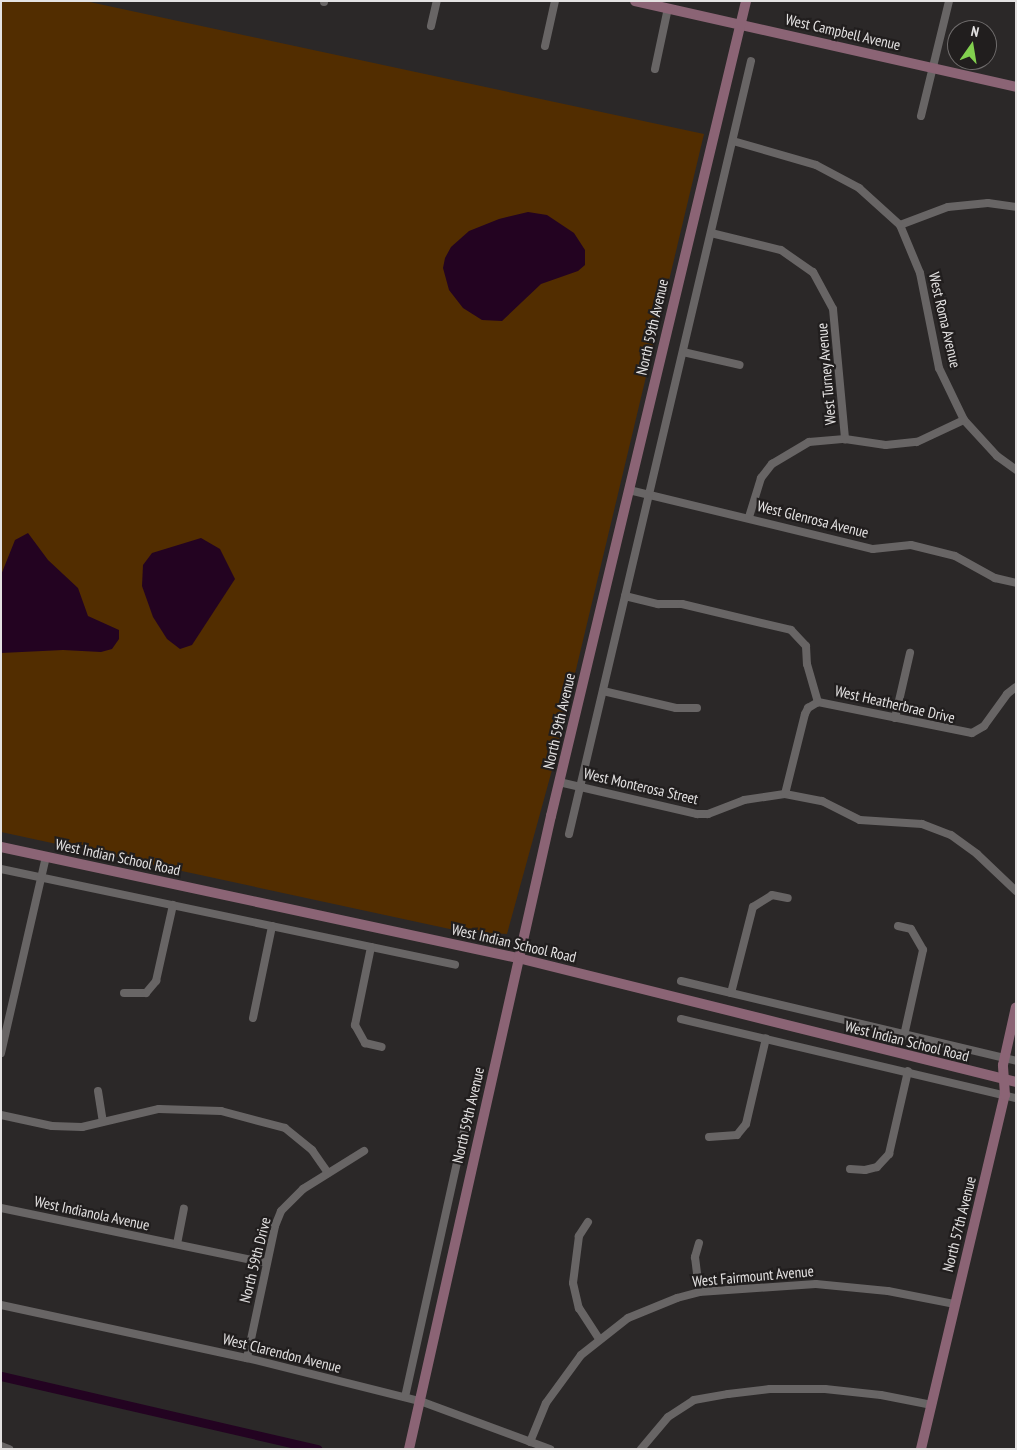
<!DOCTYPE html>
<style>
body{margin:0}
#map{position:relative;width:1017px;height:1450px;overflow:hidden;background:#2b2828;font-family:"PT Sans Narrow",sans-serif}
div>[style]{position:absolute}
.green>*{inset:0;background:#522d00}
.water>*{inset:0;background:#230321}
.canal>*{height:9px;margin:-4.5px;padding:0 4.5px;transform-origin:4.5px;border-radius:4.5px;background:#230321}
.street>*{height:8px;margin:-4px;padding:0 4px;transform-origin:4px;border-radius:4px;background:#686565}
.secondary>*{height:10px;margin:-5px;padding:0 5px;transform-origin:5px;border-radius:5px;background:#8b6475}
span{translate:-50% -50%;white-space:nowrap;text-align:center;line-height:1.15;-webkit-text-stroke:4.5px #211e1e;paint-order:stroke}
.street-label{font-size:15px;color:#e4e2e2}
.frame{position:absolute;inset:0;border:2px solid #e4e2e2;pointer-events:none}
.north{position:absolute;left:947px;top:20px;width:50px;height:50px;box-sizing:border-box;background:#211e1e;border:1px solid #6f6c6c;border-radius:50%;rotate:13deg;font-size:14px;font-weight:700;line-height:20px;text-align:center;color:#e4e2e2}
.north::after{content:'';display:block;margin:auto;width:18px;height:22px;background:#82d04f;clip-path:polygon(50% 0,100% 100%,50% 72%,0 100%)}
</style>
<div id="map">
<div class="green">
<i style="clip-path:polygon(1px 1px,85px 1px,704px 134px,552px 770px,507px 934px,459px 931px,1px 832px)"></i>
</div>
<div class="water">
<i style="clip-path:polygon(528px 212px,547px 215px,574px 233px,585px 250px,585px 265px,578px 271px,541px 284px,502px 321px,482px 320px,463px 308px,449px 290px,443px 268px,445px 258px,451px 247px,469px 231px,499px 219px)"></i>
<i style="clip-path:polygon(28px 533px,48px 560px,78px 588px,88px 616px,119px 630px,119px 639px,112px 649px,101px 652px,63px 650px,1px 653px,1px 575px,15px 540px)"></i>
<i style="clip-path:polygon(201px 538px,220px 549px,235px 579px,192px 645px,180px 649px,167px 639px,153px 617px,142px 586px,143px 565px,152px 553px)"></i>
</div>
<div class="canal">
<i style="left:1px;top:1376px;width:325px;rotate:13deg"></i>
</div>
<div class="street">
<i style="left:324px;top:2px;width:1px;rotate:-90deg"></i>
<i style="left:431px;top:26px;width:26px;rotate:-77deg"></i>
<i style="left:545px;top:46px;width:46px;rotate:-77.5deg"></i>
<i style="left:655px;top:69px;width:62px;rotate:-78deg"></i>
<i style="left:921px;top:116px;width:118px;rotate:-76.3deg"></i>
<i style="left:733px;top:141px;width:86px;rotate:16.1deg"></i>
<i style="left:816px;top:165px;width:49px;rotate:28.1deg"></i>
<i style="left:859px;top:188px;width:55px;rotate:42.1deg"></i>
<i style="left:900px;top:225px;width:52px;rotate:67.4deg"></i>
<i style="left:920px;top:273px;width:97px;rotate:78.7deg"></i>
<i style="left:939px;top:368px;width:58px;rotate:64.3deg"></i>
<i style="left:964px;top:420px;width:49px;rotate:47.5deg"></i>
<i style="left:997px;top:456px;width:24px;rotate:36deg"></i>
<i style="left:900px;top:225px;width:51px;rotate:-20.6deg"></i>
<i style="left:948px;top:207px;width:40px;rotate:-5.7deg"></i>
<i style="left:988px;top:203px;width:28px;rotate:8deg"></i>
<i style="left:711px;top:233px;width:72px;rotate:13.7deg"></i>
<i style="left:781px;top:250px;width:39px;rotate:35deg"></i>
<i style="left:813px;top:272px;width:42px;rotate:61.6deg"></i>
<i style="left:833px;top:309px;width:131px;rotate:84.7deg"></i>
<i style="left:683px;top:352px;width:58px;rotate:12.8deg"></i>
<i style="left:629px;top:490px;width:251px;rotate:13.6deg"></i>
<i style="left:873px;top:549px;width:38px;rotate:-6deg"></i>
<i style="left:911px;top:545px;width:45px;rotate:14deg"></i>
<i style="left:955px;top:556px;width:46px;rotate:28.8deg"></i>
<i style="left:995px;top:578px;width:22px;rotate:13deg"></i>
<i style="left:749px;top:517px;width:41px;rotate:-72.9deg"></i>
<i style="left:761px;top:478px;width:18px;rotate:-52deg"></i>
<i style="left:772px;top:464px;width:43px;rotate:-30.7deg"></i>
<i style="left:809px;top:442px;width:36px;rotate:-5deg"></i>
<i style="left:845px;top:439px;width:41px;rotate:8.3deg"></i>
<i style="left:886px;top:445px;width:31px;rotate:-6deg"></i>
<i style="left:917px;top:442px;width:52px;rotate:-25.1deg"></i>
<i style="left:625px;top:596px;width:34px;rotate:14deg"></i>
<i style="left:658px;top:604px;width:24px"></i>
<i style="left:682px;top:604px;width:112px;rotate:13.4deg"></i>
<i style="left:791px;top:630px;width:22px;rotate:47deg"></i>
<i style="left:806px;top:646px;width:18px;rotate:87deg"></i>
<i style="left:807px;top:664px;width:40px;rotate:74deg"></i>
<i style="left:818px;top:702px;width:157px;rotate:11.4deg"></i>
<i style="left:972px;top:733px;width:14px;rotate:-30deg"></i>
<i style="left:984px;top:726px;width:39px;rotate:-54deg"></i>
<i style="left:1007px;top:694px;width:11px;rotate:-38deg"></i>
<i style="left:603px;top:691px;width:75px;rotate:13.1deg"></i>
<i style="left:676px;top:708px;width:21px"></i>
<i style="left:895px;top:718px;width:67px;rotate:-77deg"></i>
<i style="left:559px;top:782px;width:142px;rotate:13.1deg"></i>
<i style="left:697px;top:814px;width:11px"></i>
<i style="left:708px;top:814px;width:39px;rotate:-21deg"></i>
<i style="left:744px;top:800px;width:41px;rotate:-8.3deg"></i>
<i style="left:785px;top:794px;width:38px;rotate:11deg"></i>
<i style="left:822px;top:801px;width:42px;rotate:26.6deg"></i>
<i style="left:860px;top:820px;width:62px;rotate:3.7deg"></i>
<i style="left:922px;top:824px;width:31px;rotate:21deg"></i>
<i style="left:951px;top:835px;width:32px;rotate:36deg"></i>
<i style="left:977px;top:854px;width:54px;rotate:43.5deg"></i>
<i style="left:785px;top:794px;width:82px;rotate:-76deg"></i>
<i style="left:805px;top:714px;width:7px;rotate:-63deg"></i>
<i style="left:808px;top:708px;width:12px;rotate:-31deg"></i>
<i style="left:569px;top:834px;width:794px;rotate:-76.75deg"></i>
<i style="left:1px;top:869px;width:464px;rotate:11.9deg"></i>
<i style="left:898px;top:926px;width:13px;rotate:13deg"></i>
<i style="left:911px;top:929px;width:24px;rotate:60deg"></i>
<i style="left:923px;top:950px;width:88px;rotate:102.5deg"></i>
<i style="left:371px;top:947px;width:80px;rotate:101.6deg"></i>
<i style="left:355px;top:1025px;width:21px;rotate:61deg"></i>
<i style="left:365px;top:1043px;width:17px;rotate:13deg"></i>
<i style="left:681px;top:981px;width:344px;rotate:13.4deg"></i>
<i style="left:124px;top:993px;width:22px"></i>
<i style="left:146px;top:993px;width:16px;rotate:-50deg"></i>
<i style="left:156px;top:981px;width:78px;rotate:-77.4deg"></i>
<i style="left:731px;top:993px;width:89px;rotate:-75.7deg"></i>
<i style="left:753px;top:907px;width:22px;rotate:-32deg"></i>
<i style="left:772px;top:895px;width:16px;rotate:11deg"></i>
<i style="left:253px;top:1018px;width:94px;rotate:-78.3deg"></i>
<i style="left:681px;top:1019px;width:344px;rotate:13.3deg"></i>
<i style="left:1px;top:1053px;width:201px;rotate:-77.1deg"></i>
<i style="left:98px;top:1091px;width:31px;rotate:81deg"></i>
<i style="left:1px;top:1115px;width:52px;rotate:12.2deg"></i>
<i style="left:52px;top:1126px;width:30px;rotate:2deg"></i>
<i style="left:82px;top:1127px;width:79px;rotate:-13.2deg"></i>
<i style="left:159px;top:1109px;width:62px;rotate:1.8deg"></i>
<i style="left:221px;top:1111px;width:66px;rotate:14.9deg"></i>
<i style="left:285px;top:1128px;width:35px;rotate:39deg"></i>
<i style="left:312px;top:1150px;width:28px;rotate:55deg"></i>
<i style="left:709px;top:1137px;width:28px;rotate:-4deg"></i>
<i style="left:737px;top:1135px;width:14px;rotate:-51deg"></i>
<i style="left:746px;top:1124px;width:88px;rotate:-76.9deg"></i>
<i style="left:850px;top:1169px;width:15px;rotate:4deg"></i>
<i style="left:865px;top:1170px;width:12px;rotate:-14deg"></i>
<i style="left:877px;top:1167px;width:18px;rotate:-47deg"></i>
<i style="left:889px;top:1154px;width:85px;rotate:-77.1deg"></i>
<i style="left:1px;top:1208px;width:271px;rotate:11.7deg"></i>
<i style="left:588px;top:1222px;width:17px;rotate:123deg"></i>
<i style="left:579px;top:1236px;width:47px;rotate:97.3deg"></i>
<i style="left:573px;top:1283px;width:26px;rotate:77deg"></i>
<i style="left:579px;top:1308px;width:37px;rotate:57deg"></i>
<i style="left:699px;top:1243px;width:15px;rotate:106deg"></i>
<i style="left:695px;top:1257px;width:35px;rotate:83deg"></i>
<i style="left:177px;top:1244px;width:36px;rotate:-79deg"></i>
<i style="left:1px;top:1305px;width:252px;rotate:12.2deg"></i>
<i style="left:247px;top:1358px;width:178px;rotate:14deg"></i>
<i style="left:420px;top:1401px;width:139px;rotate:20.3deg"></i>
<i style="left:247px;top:1358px;width:135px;rotate:-78deg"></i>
<i style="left:275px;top:1226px;width:16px;rotate:-68deg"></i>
<i style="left:281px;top:1211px;width:31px;rotate:-45deg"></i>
<i style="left:303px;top:1189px;width:72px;rotate:-31.9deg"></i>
<i style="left:405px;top:1397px;width:278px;rotate:-77.5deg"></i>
<i style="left:530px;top:1442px;width:42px;rotate:-67.7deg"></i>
<i style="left:546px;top:1403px;width:59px;rotate:-53.9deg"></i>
<i style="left:581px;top:1355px;width:60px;rotate:-38.2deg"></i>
<i style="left:628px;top:1318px;width:53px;rotate:-22.2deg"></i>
<i style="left:677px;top:1298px;width:23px;rotate:-15deg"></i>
<i style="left:699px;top:1292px;width:117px;rotate:-3.9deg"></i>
<i style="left:816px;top:1284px;width:72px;rotate:5.6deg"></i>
<i style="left:888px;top:1291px;width:67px;rotate:11.1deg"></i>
<i style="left:1px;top:1446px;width:9px;rotate:21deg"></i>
<i style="left:641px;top:1449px;width:42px;rotate:-49.8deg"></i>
<i style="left:668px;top:1417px;width:31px;rotate:-33deg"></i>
<i style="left:694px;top:1400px;width:35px;rotate:-10deg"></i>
<i style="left:728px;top:1394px;width:42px;rotate:-6.8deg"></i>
<i style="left:770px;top:1389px;width:55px"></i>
<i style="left:825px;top:1389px;width:56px;rotate:6.1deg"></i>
<i style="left:881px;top:1395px;width:52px;rotate:11.1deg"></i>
</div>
<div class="secondary">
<i style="left:635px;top:1px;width:391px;rotate:12.7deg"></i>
<i style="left:1px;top:847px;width:529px;rotate:12.12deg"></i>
<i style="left:518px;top:958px;width:513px;rotate:13.98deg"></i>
<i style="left:409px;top:1449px;width:649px;rotate:-77.36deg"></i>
<i style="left:551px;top:816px;width:838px;rotate:-76.54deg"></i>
<i style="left:921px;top:1449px;width:364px;rotate:-76.7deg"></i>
<i style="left:1005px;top:1095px;width:30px;rotate:-94deg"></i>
<i style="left:1003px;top:1065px;width:59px;rotate:-77.4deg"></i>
</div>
<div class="street-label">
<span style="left:843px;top:32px;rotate:13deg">West Campbell Avenue</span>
<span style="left:945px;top:320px;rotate:77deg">West Roma Avenue</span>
<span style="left:652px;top:327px;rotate:-77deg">North 59th Avenue</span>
<span style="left:826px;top:374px;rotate:-95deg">West Turney Avenue</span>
<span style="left:813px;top:519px;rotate:14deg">West Glenrosa Avenue</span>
<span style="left:895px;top:704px;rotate:13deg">West Heatherbrae Drive</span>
<span style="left:559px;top:721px;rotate:-77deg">North 59th Avenue</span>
<span style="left:641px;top:786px;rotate:13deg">West Monterosa Street</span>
<span style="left:118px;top:857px;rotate:12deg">West Indian School Road</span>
<span style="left:514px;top:943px;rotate:13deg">West Indian School Road</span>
<span style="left:907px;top:1041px;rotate:14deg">West Indian School Road</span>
<span style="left:468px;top:1115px;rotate:-77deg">North 59th Avenue</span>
<span style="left:92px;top:1213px;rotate:12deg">West Indianola Avenue</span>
<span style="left:959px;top:1224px;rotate:-76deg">North 57th Avenue</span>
<span style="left:255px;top:1260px;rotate:-76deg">North 59th Drive</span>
<span style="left:753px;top:1276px;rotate:-5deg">West Fairmount Avenue</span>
<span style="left:282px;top:1353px;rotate:14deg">West Clarendon Avenue</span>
</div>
<div class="frame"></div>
<div class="north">N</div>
</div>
